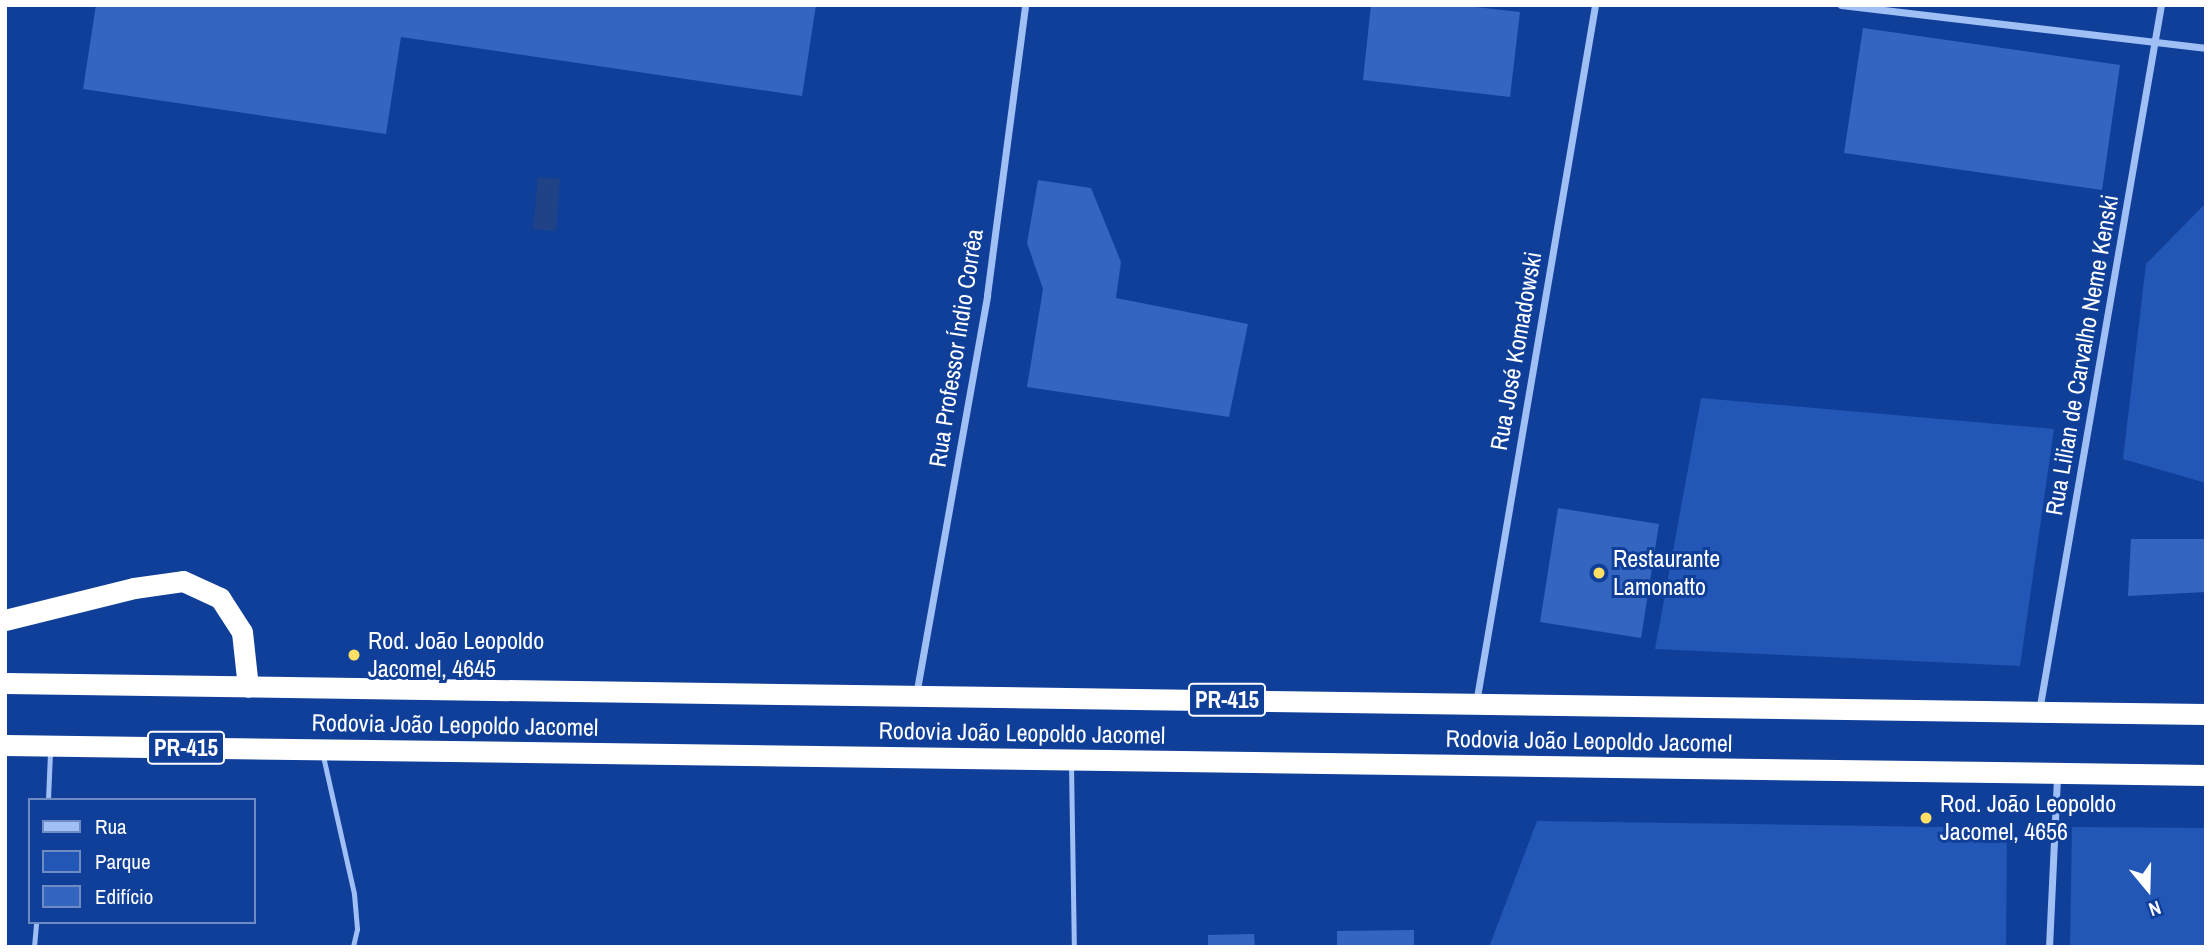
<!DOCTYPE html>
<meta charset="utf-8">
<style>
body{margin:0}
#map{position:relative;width:2211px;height:952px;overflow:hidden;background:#0f3f99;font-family:"Archivo Narrow",sans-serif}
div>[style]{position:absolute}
.green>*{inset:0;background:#2257b8}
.water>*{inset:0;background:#204387}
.building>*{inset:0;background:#3465bf}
.lane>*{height:5px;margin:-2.5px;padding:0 2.5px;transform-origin:2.5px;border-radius:2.5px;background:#a0bff5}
.street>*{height:7px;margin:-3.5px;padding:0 3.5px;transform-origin:3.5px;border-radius:3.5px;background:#a0bff5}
.highway>*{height:21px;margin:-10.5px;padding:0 10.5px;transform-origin:10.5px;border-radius:10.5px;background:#fff}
.dots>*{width:19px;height:19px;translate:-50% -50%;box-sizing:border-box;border:4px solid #0f3f99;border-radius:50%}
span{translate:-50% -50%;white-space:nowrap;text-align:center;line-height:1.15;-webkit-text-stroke:6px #0f3f99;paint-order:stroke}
.shield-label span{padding:2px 5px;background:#0f3f99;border:2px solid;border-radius:5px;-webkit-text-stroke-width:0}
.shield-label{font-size:23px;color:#fff;font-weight:700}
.street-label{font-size:24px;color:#fff}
.poi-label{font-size:24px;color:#fff}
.left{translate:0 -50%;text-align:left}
.frame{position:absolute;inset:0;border:7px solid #fff;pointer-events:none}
.legend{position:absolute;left:28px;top:798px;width:228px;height:126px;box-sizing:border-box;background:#0f3f99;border:2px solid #6f8cc2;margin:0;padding:9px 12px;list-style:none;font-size:21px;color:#fff}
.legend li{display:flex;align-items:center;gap:14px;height:35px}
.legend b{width:35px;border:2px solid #6f8cc2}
.north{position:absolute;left:2113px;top:854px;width:70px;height:70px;-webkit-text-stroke:5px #0f3f99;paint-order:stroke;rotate:161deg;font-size:19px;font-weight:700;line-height:28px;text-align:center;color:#fff}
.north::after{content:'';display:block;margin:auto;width:24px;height:32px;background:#fff;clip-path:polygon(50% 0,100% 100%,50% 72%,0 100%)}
</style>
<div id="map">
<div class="green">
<i style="clip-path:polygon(2206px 203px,2206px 483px,2123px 459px,2146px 264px)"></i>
<i style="clip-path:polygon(1701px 398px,2054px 429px,2020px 666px,1655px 649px)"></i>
<i style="clip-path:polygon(1537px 821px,2007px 828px,2006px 947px,1489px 947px)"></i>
<i style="clip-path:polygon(2072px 827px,2206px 828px,2206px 947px,2070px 947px)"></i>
</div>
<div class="water">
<i style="clip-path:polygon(538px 177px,560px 179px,556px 231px,533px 229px)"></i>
</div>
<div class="building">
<i style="clip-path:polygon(96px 5px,413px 6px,816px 5px,802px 96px,401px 37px,386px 134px,83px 89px)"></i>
<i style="clip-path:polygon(1371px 5px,1458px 5px,1520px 12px,1510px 97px,1363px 80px)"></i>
<i style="clip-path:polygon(1863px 28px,2120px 65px,2102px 190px,1844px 153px)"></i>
<i style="clip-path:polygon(1038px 180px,1091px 188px,1121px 262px,1116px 298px,1248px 324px,1229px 417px,1027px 387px,1043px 289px,1027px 243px)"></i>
<i style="clip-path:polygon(1558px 508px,1659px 524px,1641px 638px,1540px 622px)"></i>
<i style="clip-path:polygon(2131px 539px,2206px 539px,2206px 592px,2128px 596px)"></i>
<i style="clip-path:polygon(1414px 930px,1414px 947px,1337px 947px,1337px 931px)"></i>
<i style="clip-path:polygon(1254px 934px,1255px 947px,1208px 947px,1208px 935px)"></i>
</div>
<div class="lane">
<i style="left:323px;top:756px;width:141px;rotate:77.3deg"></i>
<i style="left:354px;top:894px;width:35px;rotate:85deg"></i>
<i style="left:357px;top:929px;width:18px;rotate:103deg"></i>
<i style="left:1071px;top:764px;width:183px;rotate:89.1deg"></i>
<i style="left:48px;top:800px;width:48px;rotate:-87.6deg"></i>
<i style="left:34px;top:947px;width:25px;rotate:-85deg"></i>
</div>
<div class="street">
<i style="left:1841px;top:5px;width:368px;rotate:6.7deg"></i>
<i style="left:916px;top:695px;width:406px;rotate:-79.9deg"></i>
<i style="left:987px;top:295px;width:292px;rotate:-82.5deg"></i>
<i style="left:1476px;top:703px;width:708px;rotate:-80.32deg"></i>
<i style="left:2039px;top:711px;width:716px;rotate:-80.2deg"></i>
<i style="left:2049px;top:947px;width:171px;rotate:-87.3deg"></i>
</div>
<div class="highway">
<i style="left:5px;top:620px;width:133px;rotate:-13.9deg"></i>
<i style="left:134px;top:588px;width:49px;rotate:-8.1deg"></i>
<i style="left:183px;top:581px;width:41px;rotate:24.7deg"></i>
<i style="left:220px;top:598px;width:40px;rotate:57.1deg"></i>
<i style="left:242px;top:632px;width:55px;rotate:83.8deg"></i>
<i style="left:5px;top:683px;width:2201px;rotate:0.81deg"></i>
<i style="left:5px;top:745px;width:2201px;rotate:0.78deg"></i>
</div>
<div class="dots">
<i style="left:1599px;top:573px;background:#ffe064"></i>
<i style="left:354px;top:655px;background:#ffe064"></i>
<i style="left:1926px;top:818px;background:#ffe064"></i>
</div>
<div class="shield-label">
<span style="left:1227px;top:700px">PR-415</span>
<span style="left:186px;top:748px">PR-415</span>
</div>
<div class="street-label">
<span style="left:956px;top:348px;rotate:-81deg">Rua Professor Índio Corrêa</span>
<span style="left:1516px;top:351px;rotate:-80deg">Rua José Komadowski</span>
<span style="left:2082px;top:355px;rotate:-80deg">Rua Lilian de Carvalho Neme Kenski</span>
<span style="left:455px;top:725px;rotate:1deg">Rodovia João Leopoldo Jacomel</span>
<span style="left:1022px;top:733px;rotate:1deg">Rodovia João Leopoldo Jacomel</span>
<span style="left:1589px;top:741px;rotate:1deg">Rodovia João Leopoldo Jacomel</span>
</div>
<div class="poi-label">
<span class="left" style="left:1613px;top:573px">Restaurante<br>Lamonatto</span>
<span class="left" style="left:368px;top:655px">Rod. João Leopoldo<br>Jacomel, 4645</span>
<span class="left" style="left:1940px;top:818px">Rod. João Leopoldo<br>Jacomel, 4656</span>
</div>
<div class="frame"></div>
<ul class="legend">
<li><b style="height:9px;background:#a0bff5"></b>Rua</li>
<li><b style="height:19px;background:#2257b8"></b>Parque</li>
<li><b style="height:19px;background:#3465bf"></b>Edifício</li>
</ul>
<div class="north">N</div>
</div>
